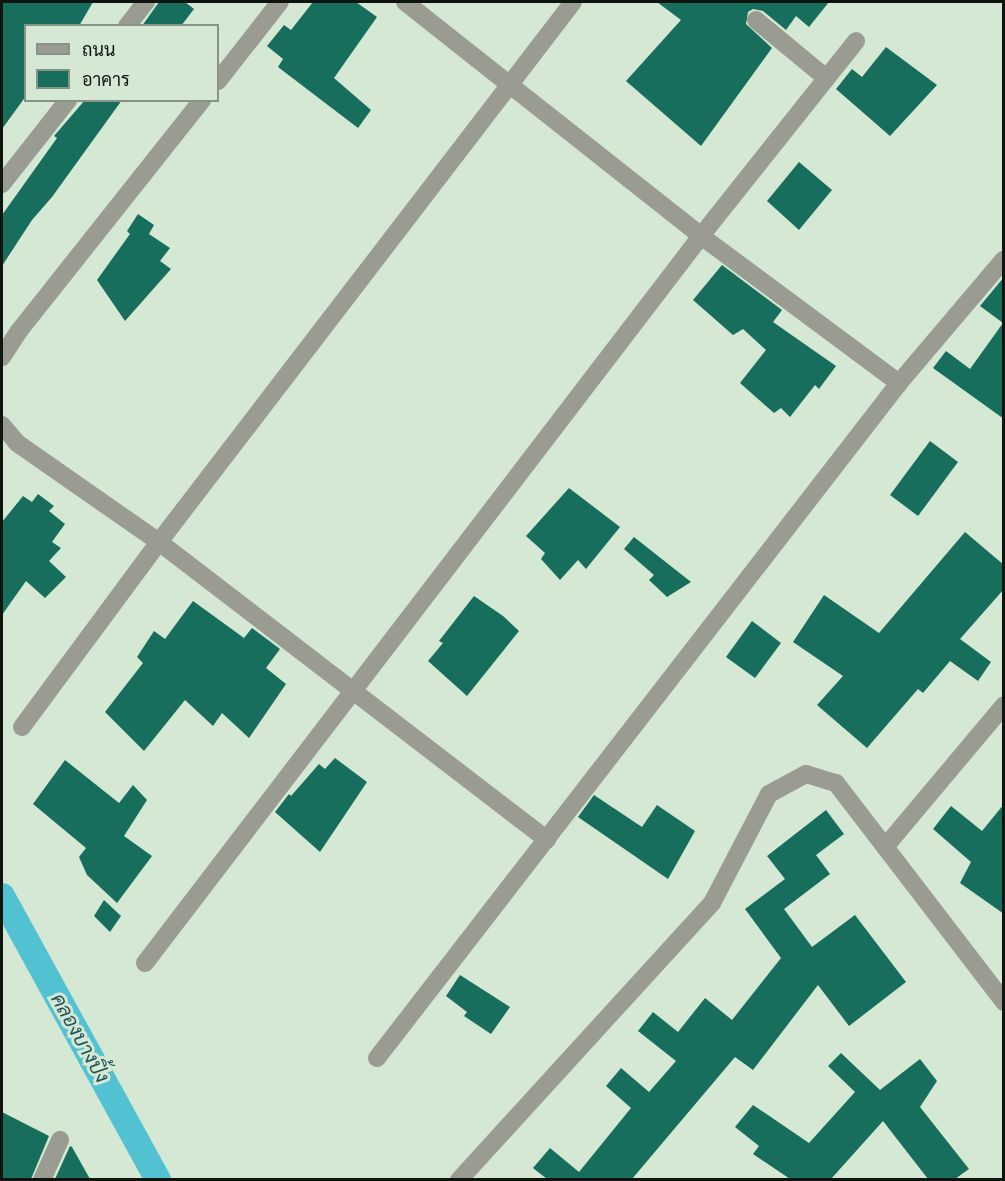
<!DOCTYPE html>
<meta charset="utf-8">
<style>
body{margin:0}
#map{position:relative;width:1005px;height:1181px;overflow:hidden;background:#d4e8d3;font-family:Karla,Sarabun,sans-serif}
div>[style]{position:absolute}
.canal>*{height:26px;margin:-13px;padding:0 13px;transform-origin:13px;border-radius:13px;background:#52c2d3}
.building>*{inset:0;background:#186e5d}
.minor>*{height:18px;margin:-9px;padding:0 9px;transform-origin:9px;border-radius:9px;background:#9a9c91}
span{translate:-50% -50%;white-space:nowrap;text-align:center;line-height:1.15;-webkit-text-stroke:6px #d4e8d3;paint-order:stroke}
.water-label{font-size:20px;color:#23535b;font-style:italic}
.frame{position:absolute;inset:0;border:3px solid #0e150e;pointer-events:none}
.legend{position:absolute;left:24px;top:24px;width:195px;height:78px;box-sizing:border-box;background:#d4e8d3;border:2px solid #859484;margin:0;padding:8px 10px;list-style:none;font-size:18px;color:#0e150e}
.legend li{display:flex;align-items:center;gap:12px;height:30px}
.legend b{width:30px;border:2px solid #859484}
</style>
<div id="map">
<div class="canal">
<i style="left:2px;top:896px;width:324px;rotate:61.2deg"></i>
</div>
<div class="building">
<i style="clip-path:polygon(2px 2px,93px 2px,79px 26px,26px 26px,26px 96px,2px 129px)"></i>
<i style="clip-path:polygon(159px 2px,185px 2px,194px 9px,181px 26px,142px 26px)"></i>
<i style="clip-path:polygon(313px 2px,356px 2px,377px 17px,334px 78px,371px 110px,358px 128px,278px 67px,283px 59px,267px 46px,284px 25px,291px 30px)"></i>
<i style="clip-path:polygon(657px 2px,829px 2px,809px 27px,796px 16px,786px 30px,763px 11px,753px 9px,748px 12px,746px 24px,772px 48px,701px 146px,626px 81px,681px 20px)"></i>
<i style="clip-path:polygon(886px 47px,937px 85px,890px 136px,836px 89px,852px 69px,862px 77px)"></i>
<i style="clip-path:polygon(85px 100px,122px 100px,52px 197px,32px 220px,2px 266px,2px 215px,57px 138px,54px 136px)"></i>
<i style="clip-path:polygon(799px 162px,832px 190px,799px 230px,767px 201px)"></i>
<i style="clip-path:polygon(138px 214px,154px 225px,149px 234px,170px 248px,160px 261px,171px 269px,125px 321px,97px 280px,130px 234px,127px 231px)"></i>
<i style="clip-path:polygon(722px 265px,782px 310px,773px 322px,836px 366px,819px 389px,815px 385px,790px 417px,781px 408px,774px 413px,740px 383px,766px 350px,743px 329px,733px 335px,693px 300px)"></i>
<i style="clip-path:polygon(1004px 277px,1004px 419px,933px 368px,946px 351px,970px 369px,1003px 323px,980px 306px)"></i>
<i style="clip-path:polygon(930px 441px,958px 462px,918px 516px,890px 495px)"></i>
<i style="clip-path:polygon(569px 488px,620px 527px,586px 569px,578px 560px,560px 580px,541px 559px,545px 553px,526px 536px)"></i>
<i style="clip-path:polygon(38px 494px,54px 506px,49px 511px,65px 524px,52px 542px,61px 548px,49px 561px,66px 577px,45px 598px,26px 581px,2px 615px,2px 522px,23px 496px,32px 502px)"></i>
<i style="clip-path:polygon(965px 532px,1004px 565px,1004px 589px,960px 639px,991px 662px,978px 681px,950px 661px,923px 693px,918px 689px,867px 748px,817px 705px,843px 676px,793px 642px,824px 595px,879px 633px)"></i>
<i style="clip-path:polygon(634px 537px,691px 582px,667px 597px,649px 580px,654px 575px,624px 549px)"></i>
<i style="clip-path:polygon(474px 596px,503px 616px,519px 631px,467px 696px,428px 661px,443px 643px,439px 641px)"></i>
<i style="clip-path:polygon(193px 601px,244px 638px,252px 628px,280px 649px,266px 668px,286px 684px,249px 738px,222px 713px,213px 726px,185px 700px,144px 751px,105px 712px,143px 663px,137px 657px,154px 631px,165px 639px)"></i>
<i style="clip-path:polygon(752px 621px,781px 643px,755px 678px,726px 657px)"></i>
<i style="clip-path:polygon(335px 758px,367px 782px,320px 852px,275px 812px,289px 794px,291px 796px,319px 764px,325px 769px)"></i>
<i style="clip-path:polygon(65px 760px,119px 803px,133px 785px,147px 800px,124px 836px,152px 856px,117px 903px,87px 875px,79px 857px,86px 848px,33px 804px)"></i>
<i style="clip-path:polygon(594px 795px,642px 827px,657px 805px,695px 831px,668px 879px,578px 817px)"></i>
<i style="clip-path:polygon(1004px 804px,1004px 914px,960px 883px,971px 862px,933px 829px,951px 806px,982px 831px)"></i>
<i style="clip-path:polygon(826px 810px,844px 834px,816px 855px,830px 874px,784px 909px,812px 947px,855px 915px,906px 982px,849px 1026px,818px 985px,753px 1070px,735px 1057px,632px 1179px,547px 1179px,533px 1168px,550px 1148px,579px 1172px,631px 1108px,606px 1086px,621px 1068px,649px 1092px,676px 1061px,638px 1031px,653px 1012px,678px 1032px,705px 998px,732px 1020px,781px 958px,745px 909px,785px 879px,767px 856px)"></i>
<i style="clip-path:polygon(104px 900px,121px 916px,110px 932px,94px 916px)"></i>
<i style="clip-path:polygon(460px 975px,510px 1007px,491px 1034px,464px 1016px,467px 1012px,446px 996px)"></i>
<i style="clip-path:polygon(841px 1053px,880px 1090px,920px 1059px,937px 1081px,920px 1107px,969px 1169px,955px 1179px,928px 1179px,883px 1121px,831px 1179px,790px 1179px,753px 1154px,759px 1146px,735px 1127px,753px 1105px,809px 1143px,855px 1092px,828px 1066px)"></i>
<i style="clip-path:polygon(2px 1112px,49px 1136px,31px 1179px,2px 1179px)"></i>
<i style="clip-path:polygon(70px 1146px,72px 1147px,90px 1179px,55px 1179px)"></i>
</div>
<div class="minor">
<i style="left:405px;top:2px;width:377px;rotate:38.3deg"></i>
<i style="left:701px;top:236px;width:247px;rotate:36.6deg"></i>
<i style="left:756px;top:20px;width:91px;rotate:39.6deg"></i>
<i style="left:127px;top:26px;width:31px;rotate:-52deg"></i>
<i style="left:218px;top:81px;width:100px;rotate:-51.9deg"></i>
<i style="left:2px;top:184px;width:107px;rotate:-51.8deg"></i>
<i style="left:2px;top:357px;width:31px;rotate:-57deg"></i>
<i style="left:19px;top:331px;width:295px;rotate:-51.6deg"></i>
<i style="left:2px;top:425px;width:23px;rotate:50deg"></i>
<i style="left:17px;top:443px;width:173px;rotate:34.9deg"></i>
<i style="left:159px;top:542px;width:489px;rotate:37.5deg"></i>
<i style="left:22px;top:727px;width:230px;rotate:-53.5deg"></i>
<i style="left:159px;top:542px;width:680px;rotate:-52.52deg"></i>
<i style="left:885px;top:847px;width:185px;rotate:-50deg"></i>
<i style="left:145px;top:963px;width:915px;rotate:-52.59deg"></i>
<i style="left:701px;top:236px;width:249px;rotate:-51.5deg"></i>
<i style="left:377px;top:1058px;width:853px;rotate:-52.28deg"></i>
<i style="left:899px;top:383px;width:162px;rotate:-49.7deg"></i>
<i style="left:42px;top:1180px;width:44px;rotate:-65.8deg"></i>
<i style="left:459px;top:1180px;width:375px;rotate:-47.6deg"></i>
<i style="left:712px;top:903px;width:123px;rotate:-62.4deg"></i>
<i style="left:769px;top:794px;width:42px;rotate:-28.4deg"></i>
<i style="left:806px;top:774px;width:31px;rotate:17deg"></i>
<i style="left:836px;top:783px;width:276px;rotate:52.5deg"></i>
</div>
<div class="water-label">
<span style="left:80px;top:1038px;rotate:61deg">คลองบางปิ้ง</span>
</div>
<div class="frame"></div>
<ul class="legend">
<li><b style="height:8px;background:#9a9c91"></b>ถนน</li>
<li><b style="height:16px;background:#186e5d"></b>อาคาร</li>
</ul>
</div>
